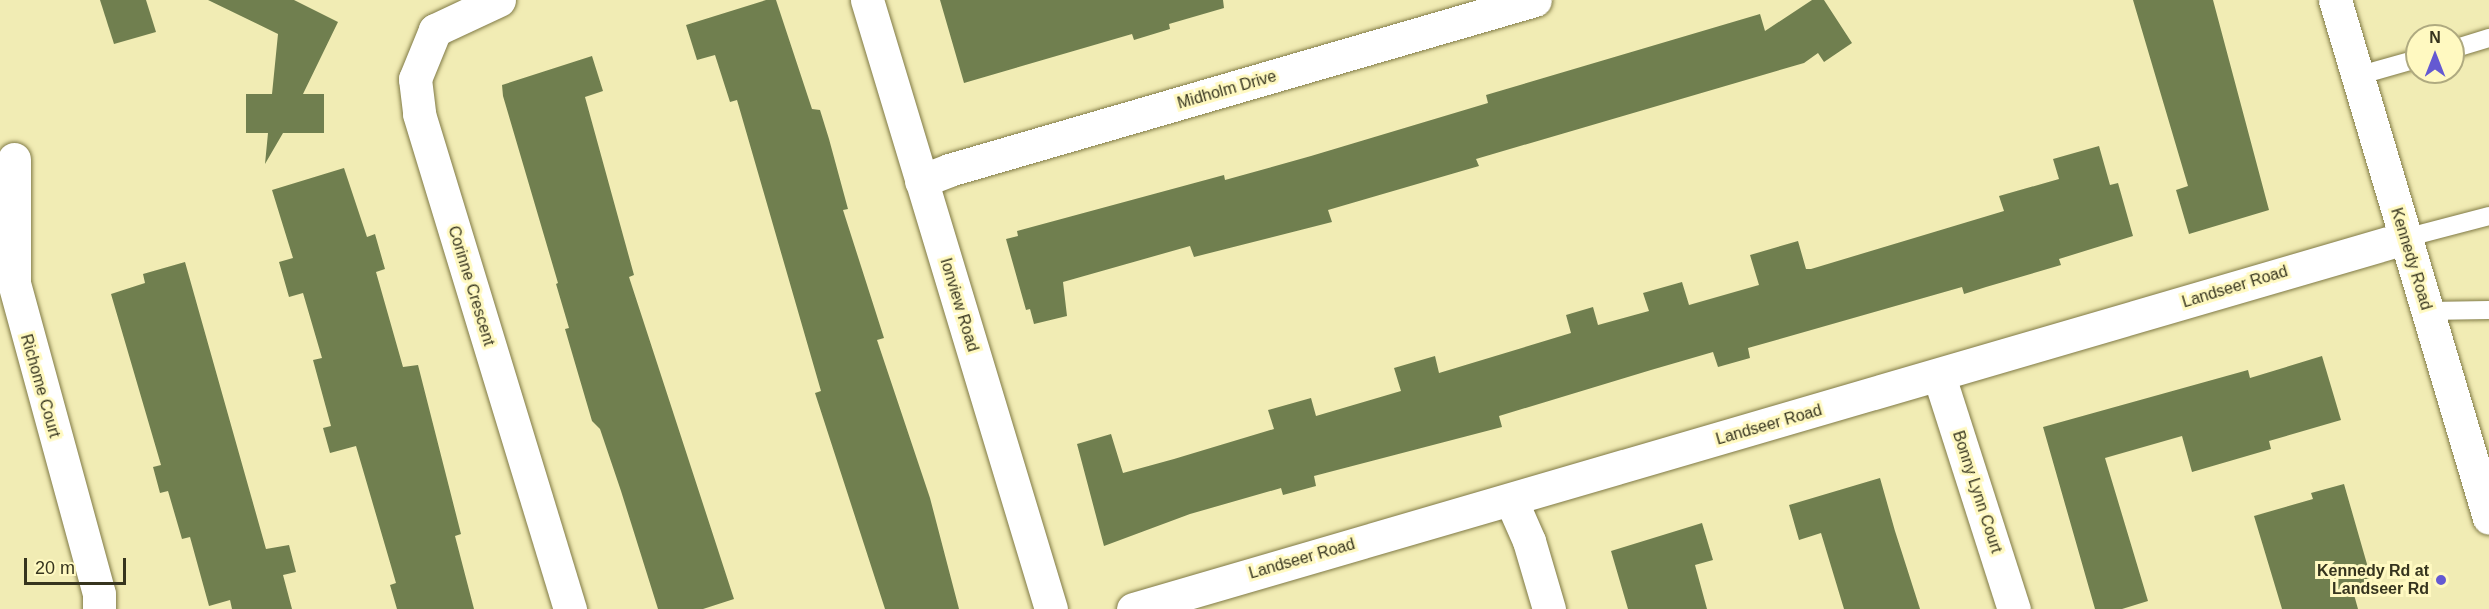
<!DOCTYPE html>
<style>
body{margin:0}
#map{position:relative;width:2489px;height:609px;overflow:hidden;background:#f1ecb4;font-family:Helvetica,sans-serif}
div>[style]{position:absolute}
.building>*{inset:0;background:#707f4f}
.roads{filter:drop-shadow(0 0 2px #807a46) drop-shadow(0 0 2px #807a46)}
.service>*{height:18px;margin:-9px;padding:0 9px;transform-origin:9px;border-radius:9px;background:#fff}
.minor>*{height:33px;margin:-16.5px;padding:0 16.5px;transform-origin:16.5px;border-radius:16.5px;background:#fff}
.secondary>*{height:33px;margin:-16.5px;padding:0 16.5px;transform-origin:16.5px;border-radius:16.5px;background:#fff}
.dots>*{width:16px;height:16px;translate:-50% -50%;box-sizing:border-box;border:3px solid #fff9c1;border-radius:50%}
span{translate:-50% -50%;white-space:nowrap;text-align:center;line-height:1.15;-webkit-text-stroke:6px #fff9c1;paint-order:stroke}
.street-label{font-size:16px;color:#36341e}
.poi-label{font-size:16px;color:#36341e;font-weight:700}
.right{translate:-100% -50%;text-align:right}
.north{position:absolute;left:2405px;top:24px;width:60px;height:60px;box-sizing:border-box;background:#fff9c1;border:2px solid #afaa80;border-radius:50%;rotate:0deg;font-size:16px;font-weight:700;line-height:24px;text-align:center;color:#36341e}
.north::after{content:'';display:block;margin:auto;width:21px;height:27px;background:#6459d2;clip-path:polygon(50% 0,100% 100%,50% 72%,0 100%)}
.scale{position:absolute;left:24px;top:558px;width:102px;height:27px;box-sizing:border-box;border:3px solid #36341e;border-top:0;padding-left:8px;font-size:18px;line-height:21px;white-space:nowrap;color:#36341e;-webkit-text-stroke:4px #fff9c1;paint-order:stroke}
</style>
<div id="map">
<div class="building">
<i style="clip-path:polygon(100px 0,146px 0,156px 32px,114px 44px)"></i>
<i style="clip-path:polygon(208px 0,294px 0,338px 22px,303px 94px,324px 94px,324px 133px,283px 133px,265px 164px,268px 133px,246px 133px,246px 94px,272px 94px,278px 34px)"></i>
<i style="clip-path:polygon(766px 0,776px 0,812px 109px,820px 110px,829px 139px,848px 209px,843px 210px,884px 338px,877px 340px,930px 498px,959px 609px,885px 609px,815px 393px,821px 391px,737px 100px,730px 102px,715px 55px,697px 60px,686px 25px)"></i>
<i style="clip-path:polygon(940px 0,1223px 0,1224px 8px,1169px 24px,1170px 29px,1134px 40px,1132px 34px,964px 83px)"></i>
<i style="clip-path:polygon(1812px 0,1824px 0,1852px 43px,1824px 62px,1818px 53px,1804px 63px,1476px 159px,1479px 166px,1328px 210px,1332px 222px,1194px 257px,1190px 246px,1063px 282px,1067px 316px,1034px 324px,1030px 309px,1026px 310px,1006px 239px,1018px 236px,1017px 231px,1224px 175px,1225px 180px,1311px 156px,1488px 103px,1486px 95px,1760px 14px,1765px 31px)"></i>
<i style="clip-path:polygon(2133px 0,2213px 0,2269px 210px,2189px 234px,2176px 190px,2188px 186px)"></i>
<i style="clip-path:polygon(592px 56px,603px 91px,585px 97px,634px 275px,629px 277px,734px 599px,703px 609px,658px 609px,621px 491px,600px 429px,592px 421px,565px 329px,569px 328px,556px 284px,558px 283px,503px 96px,502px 85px)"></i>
<i style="clip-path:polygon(2099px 146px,2110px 185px,2118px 183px,2133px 236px,2059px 259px,2061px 265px,1986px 287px,1964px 294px,1962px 287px,1748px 348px,1750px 358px,1718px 367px,1713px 352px,1651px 370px,1499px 416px,1502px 427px,1314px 476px,1316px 486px,1283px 495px,1281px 488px,1190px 514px,1104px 546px,1077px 444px,1111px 434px,1123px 473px,1174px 459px,1274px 429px,1268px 410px,1311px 398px,1316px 416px,1401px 391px,1394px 368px,1435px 356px,1439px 373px,1571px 333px,1566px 315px,1593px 307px,1598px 325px,1649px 311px,1643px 293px,1682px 282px,1689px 305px,1759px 285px,1750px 255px,1798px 241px,1806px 269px,1811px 269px,2004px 211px,1999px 196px,2059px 179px,2053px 159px)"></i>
<i style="clip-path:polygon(344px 168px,367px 237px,375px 234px,385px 269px,376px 272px,403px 367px,418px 365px,461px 534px,455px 536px,474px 609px,397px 609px,390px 585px,396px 583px,356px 446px,330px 453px,323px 428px,331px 426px,313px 360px,322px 358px,303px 293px,289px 297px,279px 262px,293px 258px,272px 190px)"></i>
<i style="clip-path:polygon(185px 262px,266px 549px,289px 545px,296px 572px,283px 575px,292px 609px,232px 609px,230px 600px,209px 606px,190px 537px,182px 539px,168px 491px,160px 493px,153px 467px,161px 465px,111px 294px,145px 283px,143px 274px)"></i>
<i style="clip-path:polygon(2322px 356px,2341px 420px,2269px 441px,2271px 449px,2192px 472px,2182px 436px,2105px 458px,2148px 601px,2122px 609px,2095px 609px,2043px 427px,2248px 370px,2250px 378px)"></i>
<i style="clip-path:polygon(1880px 478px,1895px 531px,1920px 609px,1844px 609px,1821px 533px,1799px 540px,1789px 505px)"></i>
<i style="clip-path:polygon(2344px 484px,2373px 585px,2353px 591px,2358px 609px,2282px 609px,2254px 516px,2313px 499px,2311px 493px)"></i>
<i style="clip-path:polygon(1702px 523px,1713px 560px,1695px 565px,1707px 609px,1628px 609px,1611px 551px)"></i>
</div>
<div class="roads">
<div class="service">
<i style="left:2453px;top:49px;width:38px;rotate:-17deg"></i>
<i style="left:2357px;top:76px;width:62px;rotate:-15.8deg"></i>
<i style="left:2405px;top:238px;width:87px;rotate:-14.7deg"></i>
<i style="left:2427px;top:311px;width:62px;rotate:-0.9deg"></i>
</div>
<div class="minor">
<i style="left:499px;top:0;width:71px;rotate:154.9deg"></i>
<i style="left:435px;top:30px;width:53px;rotate:112.2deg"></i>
<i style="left:415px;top:79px;width:35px;rotate:83deg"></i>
<i style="left:419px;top:114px;width:518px;rotate:73.04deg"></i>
<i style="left:867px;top:0;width:636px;rotate:73.19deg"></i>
<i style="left:14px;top:159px;width:124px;rotate:90deg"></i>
<i style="left:14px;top:283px;width:322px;rotate:74.7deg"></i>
<i style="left:99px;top:594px;width:15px;rotate:90deg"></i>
<i style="left:921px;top:181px;width:30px;rotate:-21deg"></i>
<i style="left:949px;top:170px;width:610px;rotate:-16.18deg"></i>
<i style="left:1939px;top:376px;width:245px;rotate:72.2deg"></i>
<i style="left:1511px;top:500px;width:45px;rotate:66.3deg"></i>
<i style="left:1529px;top:541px;width:71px;rotate:73.6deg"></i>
<i style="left:1133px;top:609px;width:1325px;rotate:-16.26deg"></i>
</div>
<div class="secondary">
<i style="left:2335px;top:0;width:540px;rotate:73.44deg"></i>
</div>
</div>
<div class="dots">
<i style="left:2441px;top:580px;background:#6459d2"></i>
</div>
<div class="street-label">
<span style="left:1227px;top:90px;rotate:-16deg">Midholm Drive</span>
<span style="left:2411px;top:259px;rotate:73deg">Kennedy Road</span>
<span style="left:471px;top:286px;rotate:73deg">Corinne Crescent</span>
<span style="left:2235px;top:287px;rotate:-17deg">Landseer Road</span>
<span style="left:959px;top:305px;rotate:73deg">Ionview Road</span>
<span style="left:40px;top:386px;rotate:74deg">Richome Court</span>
<span style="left:1769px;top:425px;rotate:-16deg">Landseer Road</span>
<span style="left:1977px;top:492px;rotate:72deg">Bonny Lynn Court</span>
<span style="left:1302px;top:559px;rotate:-16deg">Landseer Road</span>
</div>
<div class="poi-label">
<span class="right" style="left:2429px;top:580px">Kennedy Rd at<br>Landseer Rd</span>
</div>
<div class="north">N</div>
<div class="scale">20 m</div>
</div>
